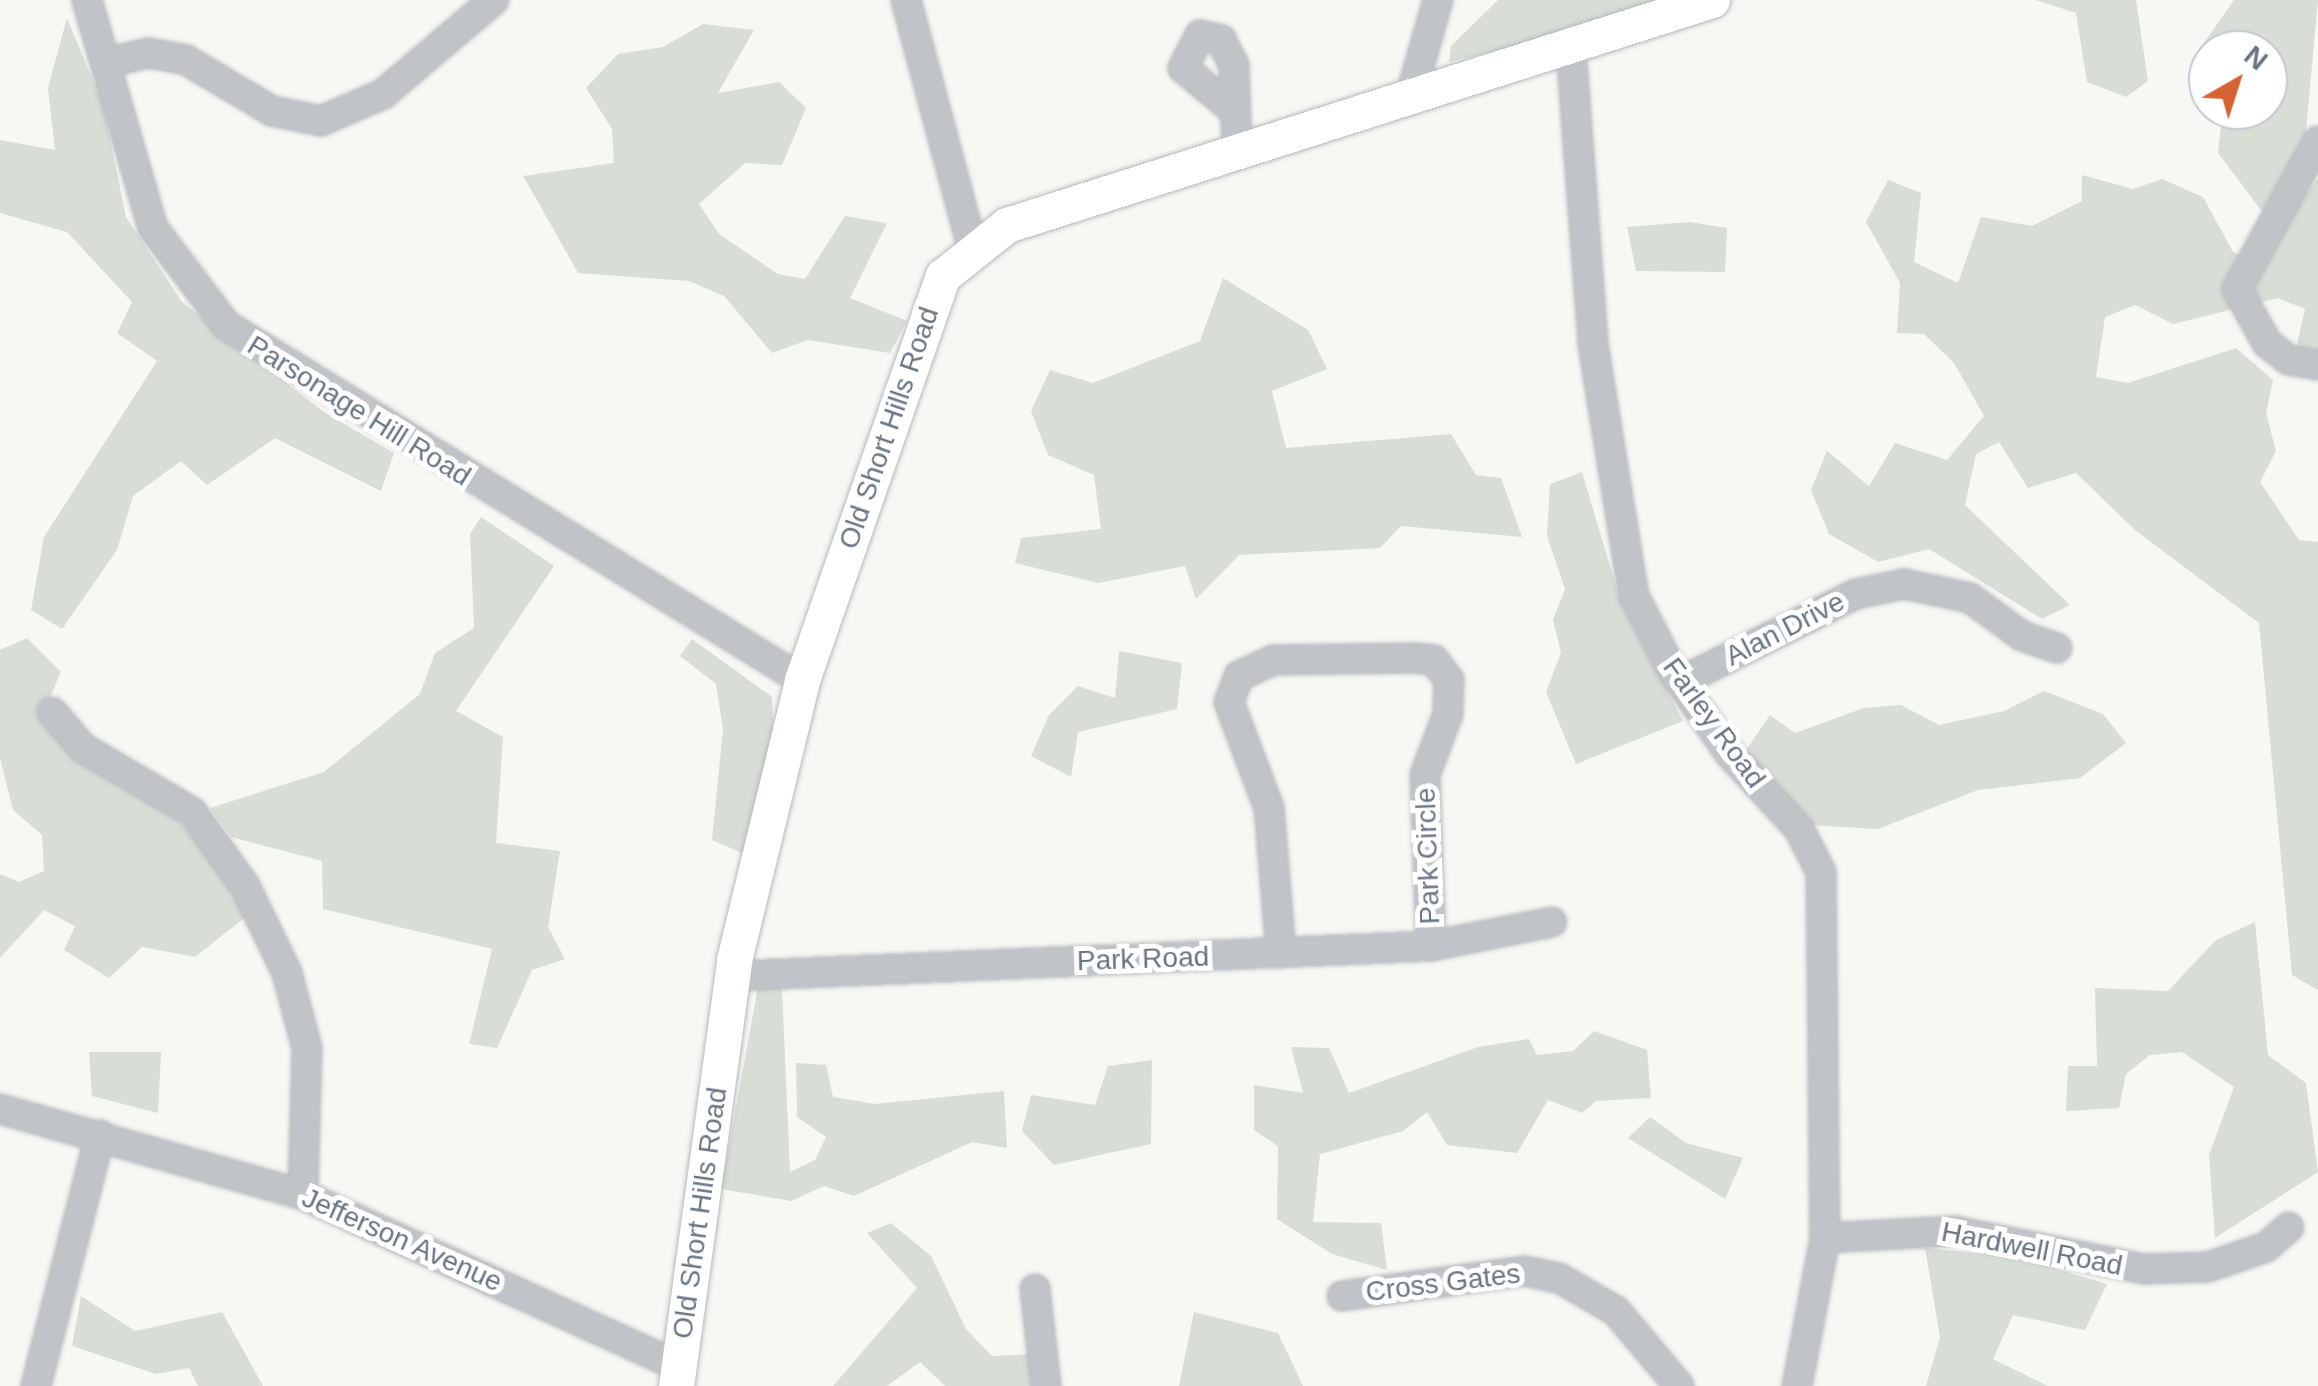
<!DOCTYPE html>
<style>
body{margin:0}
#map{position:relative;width:2318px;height:1386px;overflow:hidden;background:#f7f7f4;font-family:Arial,sans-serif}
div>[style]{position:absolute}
.green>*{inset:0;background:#d8ddd5}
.roads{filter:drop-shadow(0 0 2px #b6b9bd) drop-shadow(0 0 2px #b6b9bd)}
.minor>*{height:28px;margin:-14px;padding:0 14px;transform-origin:14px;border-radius:14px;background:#c0c3c7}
.major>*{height:35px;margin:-17.5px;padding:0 17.5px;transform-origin:17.5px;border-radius:17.5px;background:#fff}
span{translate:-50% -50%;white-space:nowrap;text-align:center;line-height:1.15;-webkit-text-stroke:10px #fff;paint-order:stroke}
.street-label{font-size:28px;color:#687583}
.north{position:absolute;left:2188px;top:30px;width:100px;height:100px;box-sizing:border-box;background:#fff;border:2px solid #c3c8cd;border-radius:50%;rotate:39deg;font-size:28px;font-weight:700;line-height:40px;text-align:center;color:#687583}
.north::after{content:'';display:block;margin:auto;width:35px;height:45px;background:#d76334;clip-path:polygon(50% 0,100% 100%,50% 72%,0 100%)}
</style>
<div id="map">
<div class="green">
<i style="clip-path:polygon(1498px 0,1665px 0,1630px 19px,1449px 62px,1451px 46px)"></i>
<i style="clip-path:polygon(2036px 0,2136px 0,2148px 81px,2126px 97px,2087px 82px,2076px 13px)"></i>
<i style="clip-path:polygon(2234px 0,2318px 0,2303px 164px,2264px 214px,2218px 153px,2223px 110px,2268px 110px,2268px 50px,2208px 50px,2208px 71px,2194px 57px)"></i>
<i style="clip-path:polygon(67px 18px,103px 105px,126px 217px,182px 302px,324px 412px,394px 453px,381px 491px,275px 438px,207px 485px,181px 461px,133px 496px,117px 550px,62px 629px,31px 610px,44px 537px,157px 361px,117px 333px,132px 302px,67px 232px,0 213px,0 140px,55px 150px,48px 88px)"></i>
<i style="clip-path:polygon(703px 24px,754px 30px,718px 93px,779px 82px,806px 108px,782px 165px,745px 163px,699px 204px,719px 234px,778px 274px,805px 279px,845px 216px,887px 223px,850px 298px,907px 321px,890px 353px,808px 340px,772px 353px,724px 296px,689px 281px,578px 273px,541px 207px,523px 176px,614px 163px,612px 129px,586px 88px,618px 54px,663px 47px)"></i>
<i style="clip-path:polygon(2082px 175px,2133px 189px,2162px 179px,2203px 197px,2233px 252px,2256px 260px,2318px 178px,2318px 356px,2296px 349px,2305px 309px,2278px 298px,2173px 324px,2135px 305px,2105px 317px,2096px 377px,2128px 383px,2236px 348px,2273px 380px,2266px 413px,2276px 451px,2260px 482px,2299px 540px,2318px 542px,2318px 990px,2292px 975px,2259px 623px,2135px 530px,2076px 473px,2028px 488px,1999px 442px,1976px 454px,1965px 505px,2070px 605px,2042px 619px,1929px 549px,1878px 562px,1829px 534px,1811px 490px,1827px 451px,1869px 486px,1895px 443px,1947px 460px,1984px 416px,1954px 363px,1924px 334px,1897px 333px,1900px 283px,1866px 222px,1888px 180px,1921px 193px,1914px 262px,1958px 283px,1981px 217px,2032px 226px,2082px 201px)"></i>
<i style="clip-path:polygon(1690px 222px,1727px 228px,1725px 272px,1636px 271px,1627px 227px)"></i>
<i style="clip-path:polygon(1223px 278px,1308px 330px,1327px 369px,1272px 391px,1286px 448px,1451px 434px,1476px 475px,1501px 478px,1522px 537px,1401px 526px,1380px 548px,1239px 555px,1196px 599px,1185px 566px,1098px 583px,1015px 563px,1021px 538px,1101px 529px,1094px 475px,1048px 455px,1031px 411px,1050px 370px,1093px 383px,1200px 341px)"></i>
<i style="clip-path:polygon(1582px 472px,1621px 603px,1683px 721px,1576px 764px,1546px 692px,1561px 653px,1553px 620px,1565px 589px,1547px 536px,1550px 484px)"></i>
<i style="clip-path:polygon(481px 517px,554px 566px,456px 711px,503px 737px,496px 843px,560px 851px,548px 927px,565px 959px,532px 970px,497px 1048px,469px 1044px,492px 949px,323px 909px,322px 861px,231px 837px,210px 808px,324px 772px,420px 694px,435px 653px,474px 628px,470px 534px)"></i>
<i style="clip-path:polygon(27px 638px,61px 672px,41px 719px,145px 781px,253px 911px,195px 957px,142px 947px,109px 978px,64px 950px,75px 926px,44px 910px,0 958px,0 874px,19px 882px,44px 871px,42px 835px,13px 810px,0 758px,0 650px)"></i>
<i style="clip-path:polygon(692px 639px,772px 697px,774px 738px,749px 856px,712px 840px,723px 729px,716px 684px,680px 656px)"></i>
<i style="clip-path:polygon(1119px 651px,1182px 663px,1177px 709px,1078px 732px,1071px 777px,1031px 756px,1049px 715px,1078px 686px,1115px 698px)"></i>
<i style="clip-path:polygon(2044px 691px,2103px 714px,2126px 743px,2080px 778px,1978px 790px,1878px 829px,1807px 825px,1744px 753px,1770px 715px,1795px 733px,1864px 708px,1901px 705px,1939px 725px,2004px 711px)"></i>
<i style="clip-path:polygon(2255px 922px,2268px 1055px,2306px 1083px,2318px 1172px,2215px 1238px,2209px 1155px,2234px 1087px,2182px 1052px,2150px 1055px,2126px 1074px,2119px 1108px,2066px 1111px,2068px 1066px,2097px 1066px,2095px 988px,2168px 991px,2216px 940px)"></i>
<i style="clip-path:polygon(758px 987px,782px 988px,790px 1172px,815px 1160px,826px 1137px,797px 1117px,796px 1063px,826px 1065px,833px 1097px,875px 1104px,1004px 1091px,1007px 1148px,972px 1142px,854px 1196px,824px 1186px,791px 1201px,721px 1189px)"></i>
<i style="clip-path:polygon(1594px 1031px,1647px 1050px,1651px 1098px,1596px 1101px,1582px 1113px,1548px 1100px,1517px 1153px,1447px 1145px,1427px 1112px,1403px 1131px,1320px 1154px,1313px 1222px,1381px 1223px,1387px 1270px,1332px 1254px,1277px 1219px,1278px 1146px,1254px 1130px,1254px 1085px,1303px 1093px,1291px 1047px,1329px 1048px,1349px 1093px,1478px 1047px,1529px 1039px,1537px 1055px,1573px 1051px)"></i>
<i style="clip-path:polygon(89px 1052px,161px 1052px,158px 1113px,92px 1096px)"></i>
<i style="clip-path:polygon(1152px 1060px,1151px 1144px,1054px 1165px,1022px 1131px,1031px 1095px,1095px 1105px,1108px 1066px)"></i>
<i style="clip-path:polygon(1650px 1117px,1686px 1143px,1743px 1158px,1725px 1199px,1628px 1138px)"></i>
<i style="clip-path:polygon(891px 1223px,931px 1256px,966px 1329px,992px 1356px,1031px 1354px,1032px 1386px,945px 1386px,920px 1362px,887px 1386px,833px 1386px,917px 1288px,867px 1233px)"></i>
<i style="clip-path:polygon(1925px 1248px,2017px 1257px,2107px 1284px,2085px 1330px,2013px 1315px,1993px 1359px,2048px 1386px,1926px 1386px,1940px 1337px)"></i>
<i style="clip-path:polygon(81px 1296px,135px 1331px,222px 1312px,263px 1386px,198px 1386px,189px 1368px,156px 1374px,72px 1346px)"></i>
<i style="clip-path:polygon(1194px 1312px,1278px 1333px,1303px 1386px,1179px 1386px)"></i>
</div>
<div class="roads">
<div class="minor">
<i style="left:87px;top:0;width:237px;rotate:73.9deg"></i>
<i style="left:153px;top:228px;width:121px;rotate:53deg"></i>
<i style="left:226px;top:325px;width:677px;rotate:31.65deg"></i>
<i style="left:906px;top:0;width:255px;rotate:75deg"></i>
<i style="left:1571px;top:49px;width:296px;rotate:85.7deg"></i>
<i style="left:1593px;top:344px;width:255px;rotate:80.8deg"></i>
<i style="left:1634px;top:596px;width:85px;rotate:62.8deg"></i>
<i style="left:1673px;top:672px;width:100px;rotate:55.2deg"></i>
<i style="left:1730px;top:754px;width:102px;rotate:47.4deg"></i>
<i style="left:1799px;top:829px;width:48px;rotate:62.9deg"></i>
<i style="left:1821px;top:872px;width:366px;rotate:89.4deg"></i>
<i style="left:1825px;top:1238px;width:151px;rotate:100.7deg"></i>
<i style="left:105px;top:63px;width:44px;rotate:-13.1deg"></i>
<i style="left:148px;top:53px;width:39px;rotate:10deg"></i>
<i style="left:186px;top:60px;width:100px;rotate:30.7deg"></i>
<i style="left:272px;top:111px;width:50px;rotate:11.5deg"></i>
<i style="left:321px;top:121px;width:68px;rotate:-23.5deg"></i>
<i style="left:383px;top:94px;width:145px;rotate:-40.3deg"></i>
<i style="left:1412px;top:91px;width:95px;rotate:-74.1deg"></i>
<i style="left:1230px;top:107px;width:61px;rotate:-140.3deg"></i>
<i style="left:1183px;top:68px;width:37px;rotate:-63deg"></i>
<i style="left:1200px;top:35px;width:22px;rotate:13deg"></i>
<i style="left:1221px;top:40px;width:28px;rotate:63deg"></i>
<i style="left:1234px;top:65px;width:84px;rotate:88deg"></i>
<i style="left:2318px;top:141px;width:169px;rotate:118.7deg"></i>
<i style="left:2237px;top:289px;width:62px;rotate:60.9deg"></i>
<i style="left:2267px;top:343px;width:28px;rotate:38deg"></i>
<i style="left:2289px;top:360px;width:29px;rotate:10deg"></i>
<i style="left:1680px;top:682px;width:197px;rotate:-26.6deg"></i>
<i style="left:1856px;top:594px;width:49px;rotate:-11.8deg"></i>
<i style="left:1904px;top:584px;width:67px;rotate:12deg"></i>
<i style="left:1970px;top:598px;width:64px;rotate:36.2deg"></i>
<i style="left:2022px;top:636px;width:37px;rotate:19deg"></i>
<i style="left:52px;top:712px;width:48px;rotate:49.3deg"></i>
<i style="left:83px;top:748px;width:126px;rotate:30.4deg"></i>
<i style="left:192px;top:812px;width:91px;rotate:54.4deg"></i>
<i style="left:245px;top:886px;width:97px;rotate:64.2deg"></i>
<i style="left:287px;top:973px;width:78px;rotate:75.1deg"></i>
<i style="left:307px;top:1048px;width:147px;rotate:91.6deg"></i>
<i style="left:1281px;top:953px;width:145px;rotate:-94.7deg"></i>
<i style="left:1269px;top:808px;width:113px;rotate:-110.7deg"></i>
<i style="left:1229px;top:702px;width:28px;rotate:-69deg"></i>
<i style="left:1239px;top:676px;width:38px;rotate:-25deg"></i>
<i style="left:1274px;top:660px;width:141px;rotate:-0.8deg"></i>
<i style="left:1415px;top:658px;width:19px;rotate:6deg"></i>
<i style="left:1434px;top:660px;width:25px;rotate:53deg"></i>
<i style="left:1449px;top:680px;width:34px;rotate:92deg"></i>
<i style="left:1448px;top:714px;width:65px;rotate:110.7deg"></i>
<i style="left:1425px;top:775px;width:171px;rotate:88deg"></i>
<i style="left:732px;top:976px;width:700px;rotate:-2.46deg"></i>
<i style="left:1431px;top:946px;width:123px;rotate:-11.2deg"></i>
<i style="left:0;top:1109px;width:315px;rotate:15.8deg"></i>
<i style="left:303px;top:1195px;width:413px;rotate:24.5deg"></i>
<i style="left:1825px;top:1238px;width:129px;rotate:-3.1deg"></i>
<i style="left:1954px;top:1231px;width:195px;rotate:11.3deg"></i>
<i style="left:2145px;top:1269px;width:63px;rotate:-1.8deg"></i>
<i style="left:2208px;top:1267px;width:61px;rotate:-19deg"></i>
<i style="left:2266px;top:1247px;width:30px;rotate:-41deg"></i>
<i style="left:1035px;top:1289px;width:98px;rotate:83.5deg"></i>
<i style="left:1342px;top:1296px;width:185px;rotate:-7.8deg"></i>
<i style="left:1525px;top:1271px;width:35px;rotate:12deg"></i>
<i style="left:1559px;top:1278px;width:66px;rotate:30.1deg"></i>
<i style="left:1616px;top:1311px;width:98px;rotate:50deg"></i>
<i style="left:36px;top:1386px;width:259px;rotate:-75.7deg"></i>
</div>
<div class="major">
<i style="left:676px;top:1386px;width:430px;rotate:-82.2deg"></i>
<i style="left:734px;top:960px;width:288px;rotate:-76.3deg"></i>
<i style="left:802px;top:680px;width:428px;rotate:-70.8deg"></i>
<i style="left:943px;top:276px;width:82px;rotate:-38.6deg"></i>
<i style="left:1007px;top:225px;width:740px;rotate:-17.7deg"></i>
</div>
</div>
<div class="street-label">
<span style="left:359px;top:411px;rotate:32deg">Parsonage Hill Road</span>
<span style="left:889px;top:428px;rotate:-71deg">Old Short Hills Road</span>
<span style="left:1785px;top:629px;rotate:-27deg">Alan Drive</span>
<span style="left:1714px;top:723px;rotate:54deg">Farley Road</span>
<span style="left:1428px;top:856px;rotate:-92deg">Park Circle</span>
<span style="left:1143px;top:959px;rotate:-2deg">Park Road</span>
<span style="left:700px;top:1213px;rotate:-82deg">Old Short Hills Road</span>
<span style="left:402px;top:1240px;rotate:24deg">Jefferson Avenue</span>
<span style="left:2032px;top:1249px;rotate:11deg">Hardwell Road</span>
<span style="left:1443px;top:1283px;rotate:-7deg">Cross Gates</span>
</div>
<div class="north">N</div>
</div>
